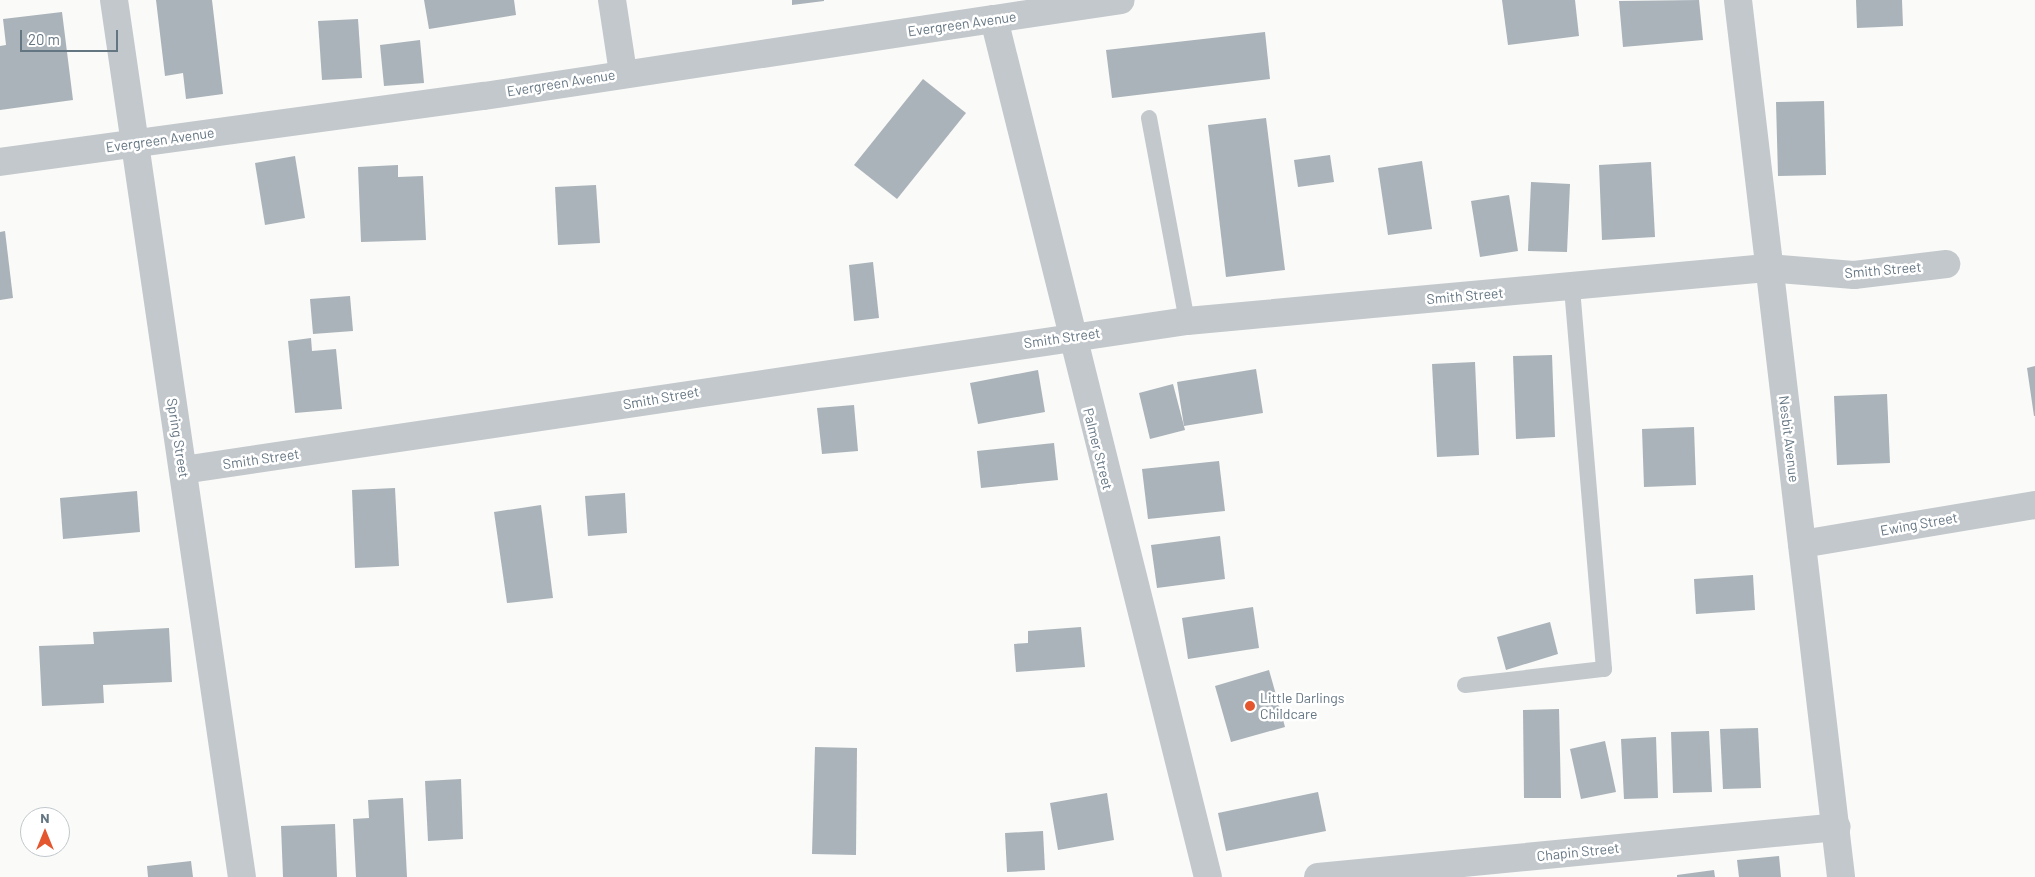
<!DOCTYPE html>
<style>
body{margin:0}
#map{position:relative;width:2035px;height:877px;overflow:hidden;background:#fafaf8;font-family:Barlow,sans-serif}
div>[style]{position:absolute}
.building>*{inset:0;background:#aab3b9}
.service>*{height:16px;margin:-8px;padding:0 8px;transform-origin:8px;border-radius:8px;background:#c3c8cc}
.minor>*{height:28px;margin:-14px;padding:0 14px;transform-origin:14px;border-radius:14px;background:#c3c8cc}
.tertiary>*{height:28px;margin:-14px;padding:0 14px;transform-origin:14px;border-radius:14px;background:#c3c8cc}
.dots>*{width:14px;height:14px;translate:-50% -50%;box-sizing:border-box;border:2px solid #fff;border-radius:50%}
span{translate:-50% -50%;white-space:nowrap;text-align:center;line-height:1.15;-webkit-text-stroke:5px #fff;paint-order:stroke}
.street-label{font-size:14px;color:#657683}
.poi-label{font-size:14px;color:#657683}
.left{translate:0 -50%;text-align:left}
.north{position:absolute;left:20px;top:807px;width:50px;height:50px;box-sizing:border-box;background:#fff;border:1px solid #c1c8cd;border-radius:50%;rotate:0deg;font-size:14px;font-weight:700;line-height:20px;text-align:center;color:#657683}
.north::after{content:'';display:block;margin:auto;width:18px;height:22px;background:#e4572e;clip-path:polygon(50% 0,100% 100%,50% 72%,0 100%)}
.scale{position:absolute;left:20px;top:30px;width:98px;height:22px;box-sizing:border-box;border:2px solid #657683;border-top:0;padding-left:6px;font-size:15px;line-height:18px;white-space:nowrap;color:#657683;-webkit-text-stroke:4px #fff;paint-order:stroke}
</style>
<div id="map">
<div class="building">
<i style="clip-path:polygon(156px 0,212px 0,223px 94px,186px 99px,183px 73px,165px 76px)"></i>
<i style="clip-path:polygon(424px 0,514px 0,516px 15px,429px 29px)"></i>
<i style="clip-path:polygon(792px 0,824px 0,824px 1px,792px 5px)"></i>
<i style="clip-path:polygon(1502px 0,1575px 0,1579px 36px,1508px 45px)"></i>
<i style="clip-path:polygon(1699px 0,1703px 40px,1623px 47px,1619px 1px)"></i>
<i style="clip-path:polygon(1856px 0,1902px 0,1903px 26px,1857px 28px)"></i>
<i style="clip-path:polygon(62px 12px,73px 100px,0 110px,0 46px,6px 45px,3px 19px)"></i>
<i style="clip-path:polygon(358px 19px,362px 78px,322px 80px,318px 21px)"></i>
<i style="clip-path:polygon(1265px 32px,1270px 79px,1112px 98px,1106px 50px)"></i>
<i style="clip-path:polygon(420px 40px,424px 83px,384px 86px,380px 45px)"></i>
<i style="clip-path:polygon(923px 79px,966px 113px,897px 199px,854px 165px)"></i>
<i style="clip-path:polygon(1824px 101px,1826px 175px,1778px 176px,1776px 102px)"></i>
<i style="clip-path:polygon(1266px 118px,1285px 270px,1226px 277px,1208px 125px)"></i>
<i style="clip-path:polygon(1330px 155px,1334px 182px,1298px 187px,1294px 160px)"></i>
<i style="clip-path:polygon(295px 156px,305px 218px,265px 225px,255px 163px)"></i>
<i style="clip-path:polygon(1422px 161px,1432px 229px,1388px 235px,1378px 168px)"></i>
<i style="clip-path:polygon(1651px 162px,1655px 237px,1602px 240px,1599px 165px)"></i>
<i style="clip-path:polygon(398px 165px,398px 177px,423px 176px,426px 240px,361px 242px,358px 167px)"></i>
<i style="clip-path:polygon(1531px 182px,1570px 184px,1567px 252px,1528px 251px)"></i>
<i style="clip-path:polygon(596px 185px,600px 243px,558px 245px,555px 187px)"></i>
<i style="clip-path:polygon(1509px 195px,1518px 251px,1480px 257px,1471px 201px)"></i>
<i style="clip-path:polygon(5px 231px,13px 298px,0 300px,0 232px)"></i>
<i style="clip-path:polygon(873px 262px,879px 318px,854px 321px,849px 265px)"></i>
<i style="clip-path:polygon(350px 296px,353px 331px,313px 334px,310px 299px)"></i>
<i style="clip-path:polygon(311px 338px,312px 351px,336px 349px,342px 409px,295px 413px,288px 341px)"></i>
<i style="clip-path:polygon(1552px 355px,1555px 437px,1516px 439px,1513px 356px)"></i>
<i style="clip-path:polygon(1475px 362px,1479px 455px,1437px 457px,1432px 364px)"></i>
<i style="clip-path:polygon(2035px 366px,2035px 416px,2034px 416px,2027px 368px)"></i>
<i style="clip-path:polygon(1256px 369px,1263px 413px,1184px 426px,1177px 382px)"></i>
<i style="clip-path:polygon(1038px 370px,1045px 412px,978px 424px,970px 383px)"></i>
<i style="clip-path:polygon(1173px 384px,1185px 430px,1150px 439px,1139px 393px)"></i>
<i style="clip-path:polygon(1887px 394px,1890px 463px,1837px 465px,1834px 396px)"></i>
<i style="clip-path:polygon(854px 405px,858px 451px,822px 454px,817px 408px)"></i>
<i style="clip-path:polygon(1694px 427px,1696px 485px,1644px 487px,1642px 429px)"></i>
<i style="clip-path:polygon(1054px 443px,1058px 480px,981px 488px,977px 451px)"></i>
<i style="clip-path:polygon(1219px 461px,1225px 511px,1148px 519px,1142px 469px)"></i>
<i style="clip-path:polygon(395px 488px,399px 566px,355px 568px,352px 490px)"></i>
<i style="clip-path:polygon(137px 491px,140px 532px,63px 539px,60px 498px)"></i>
<i style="clip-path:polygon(625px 493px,627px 533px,588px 536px,585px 496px)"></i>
<i style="clip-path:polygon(541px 505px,553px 598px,507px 603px,494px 512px)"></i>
<i style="clip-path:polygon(1220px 536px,1225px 579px,1157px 588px,1151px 545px)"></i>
<i style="clip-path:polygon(1753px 575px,1755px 610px,1696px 614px,1694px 579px)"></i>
<i style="clip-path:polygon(1253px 607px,1259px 648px,1188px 659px,1182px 618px)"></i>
<i style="clip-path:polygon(1550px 622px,1558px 654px,1506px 670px,1497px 637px)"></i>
<i style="clip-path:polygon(1081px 627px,1085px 667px,1016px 672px,1014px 644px,1028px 643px,1028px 631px)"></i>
<i style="clip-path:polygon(169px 628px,172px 682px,103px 685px,104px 703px,42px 706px,39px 646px,94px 644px,93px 632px)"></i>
<i style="clip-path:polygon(1269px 670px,1285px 727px,1231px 742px,1215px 686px)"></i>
<i style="clip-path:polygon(1559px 709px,1561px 798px,1524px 798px,1523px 710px)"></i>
<i style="clip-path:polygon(1758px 728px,1761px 788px,1723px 789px,1720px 729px)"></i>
<i style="clip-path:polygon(1709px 731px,1712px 792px,1673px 793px,1671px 732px)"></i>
<i style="clip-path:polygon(1656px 737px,1658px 798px,1624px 799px,1621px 739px)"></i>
<i style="clip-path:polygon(1605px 741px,1616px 792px,1581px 799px,1570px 749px)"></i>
<i style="clip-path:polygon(815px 747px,857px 748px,856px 855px,812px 854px)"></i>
<i style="clip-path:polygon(461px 779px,463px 839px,428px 841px,425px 781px)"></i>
<i style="clip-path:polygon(1318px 792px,1326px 831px,1226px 851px,1218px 813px)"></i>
<i style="clip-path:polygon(1107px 793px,1114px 840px,1058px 850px,1050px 803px)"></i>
<i style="clip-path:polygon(403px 798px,407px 877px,356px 877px,353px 819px,369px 818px,368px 800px)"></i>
<i style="clip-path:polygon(335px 824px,337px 877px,283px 877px,281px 826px)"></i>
<i style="clip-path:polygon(1043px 831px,1045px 870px,1007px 872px,1005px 833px)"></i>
<i style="clip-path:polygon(1779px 856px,1781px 877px,1739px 877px,1737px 860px)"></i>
<i style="clip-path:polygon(191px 861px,193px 877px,148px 877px,147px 866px)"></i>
<i style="clip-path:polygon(1714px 870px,1715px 877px,1677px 877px,1677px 875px)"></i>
</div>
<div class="service">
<i style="left:1149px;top:118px;width:207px;rotate:79.4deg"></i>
<i style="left:1465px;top:685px;width:140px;rotate:-6.6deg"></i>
<i style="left:1604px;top:669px;width:384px;rotate:-94.8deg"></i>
</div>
<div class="minor">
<i style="left:114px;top:0;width:886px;rotate:81.7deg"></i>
<i style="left:1738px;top:0;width:883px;rotate:83.3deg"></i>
<i style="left:994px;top:19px;width:128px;rotate:-8.5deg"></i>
<i style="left:183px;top:470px;width:1015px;rotate:-8.44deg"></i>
<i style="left:1187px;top:321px;width:582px;rotate:-5.22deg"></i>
<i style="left:1767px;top:268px;width:87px;rotate:4.6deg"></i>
<i style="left:1854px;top:275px;width:93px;rotate:-6.8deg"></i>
<i style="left:1802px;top:544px;width:236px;rotate:-9.5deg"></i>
<i style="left:1318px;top:877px;width:521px;rotate:-5.5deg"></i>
</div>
<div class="tertiary">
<i style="left:612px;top:0;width:74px;rotate:81.4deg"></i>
<i style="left:0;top:162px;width:488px;rotate:-7.8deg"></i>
<i style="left:484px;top:96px;width:516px;rotate:-8.59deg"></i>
<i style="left:994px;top:19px;width:884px;rotate:76deg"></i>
</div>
<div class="dots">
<i style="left:1250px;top:706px;background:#e4572e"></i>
</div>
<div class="street-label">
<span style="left:962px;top:24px;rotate:-8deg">Evergreen Avenue</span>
<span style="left:561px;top:83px;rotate:-9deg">Evergreen Avenue</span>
<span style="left:160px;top:140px;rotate:-8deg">Evergreen Avenue</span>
<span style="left:1883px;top:270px;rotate:-5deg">Smith Street</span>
<span style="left:1465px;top:296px;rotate:-5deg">Smith Street</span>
<span style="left:1062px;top:338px;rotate:-8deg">Smith Street</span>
<span style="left:661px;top:398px;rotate:-10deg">Smith Street</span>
<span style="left:178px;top:438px;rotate:81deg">Spring Street</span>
<span style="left:1789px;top:439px;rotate:83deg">Nesbit Avenue</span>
<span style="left:1098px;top:449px;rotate:76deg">Palmer Street</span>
<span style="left:261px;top:459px;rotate:-8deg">Smith Street</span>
<span style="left:1919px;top:524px;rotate:-10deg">Ewing Street</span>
<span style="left:1578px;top:852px;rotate:-6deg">Chapin Street</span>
</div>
<div class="poi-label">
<span class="left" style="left:1260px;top:706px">Little Darlings<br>Childcare</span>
</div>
<div class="north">N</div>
<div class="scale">20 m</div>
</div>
